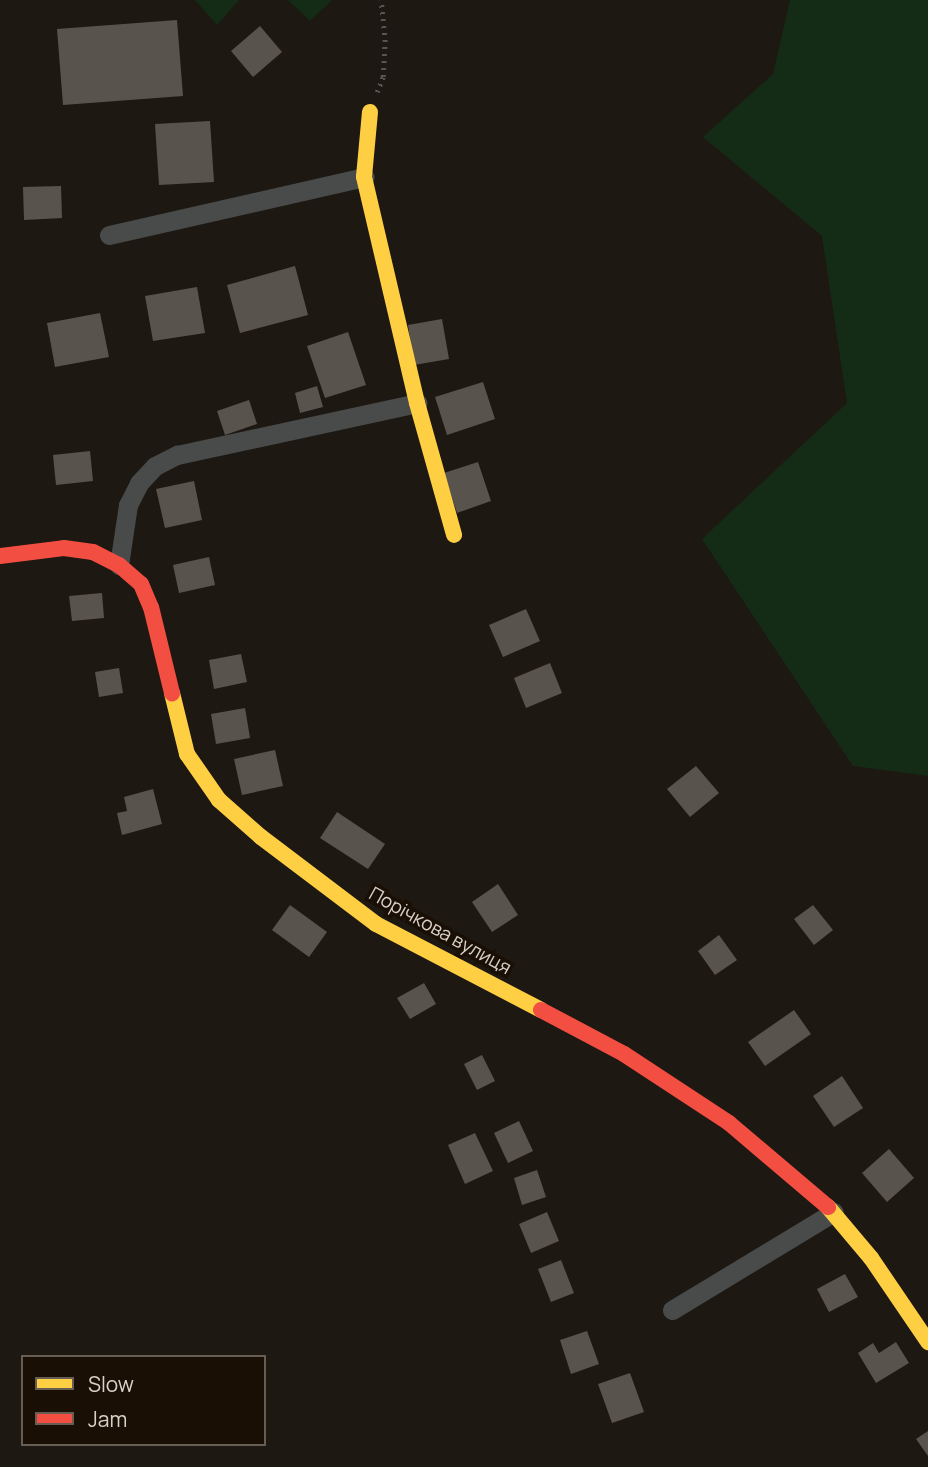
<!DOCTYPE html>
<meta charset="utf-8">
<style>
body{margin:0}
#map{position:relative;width:928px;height:1467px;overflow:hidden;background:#1e1812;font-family:Manrope,sans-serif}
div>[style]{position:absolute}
.green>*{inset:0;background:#142b16}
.building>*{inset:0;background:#59534e}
.path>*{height:4.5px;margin-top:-2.25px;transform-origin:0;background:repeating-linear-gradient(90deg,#555553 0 2px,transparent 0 7px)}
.street>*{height:19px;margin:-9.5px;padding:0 9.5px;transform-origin:9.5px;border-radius:9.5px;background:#494b4b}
.slow>*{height:16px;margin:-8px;padding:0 8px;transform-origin:8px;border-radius:8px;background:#ffcf43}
.jam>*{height:16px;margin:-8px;padding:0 8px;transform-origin:8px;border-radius:8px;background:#f24e42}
span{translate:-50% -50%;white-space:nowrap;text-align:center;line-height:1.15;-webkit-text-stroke:7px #1a0f04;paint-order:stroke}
.street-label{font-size:19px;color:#d9d1c9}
.legend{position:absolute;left:21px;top:1355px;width:245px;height:91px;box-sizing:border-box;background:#1a0f04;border:2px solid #665d53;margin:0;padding:9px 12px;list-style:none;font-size:21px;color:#d9d1c9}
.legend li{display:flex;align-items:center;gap:14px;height:35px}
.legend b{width:35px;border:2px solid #665d53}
</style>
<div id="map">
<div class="green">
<i style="clip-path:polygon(195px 0,239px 0,217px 25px)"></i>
<i style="clip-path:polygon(288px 0,332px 0,310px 21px)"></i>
<i style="clip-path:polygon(790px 0,928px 0,928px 776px,853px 766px,702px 539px,847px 403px,822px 236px,703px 137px,773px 74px)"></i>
</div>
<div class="building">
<i style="clip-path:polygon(177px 20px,183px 96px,63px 105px,57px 29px)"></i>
<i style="clip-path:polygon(260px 26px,282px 52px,253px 77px,231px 51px)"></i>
<i style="clip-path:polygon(210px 121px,214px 182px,159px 185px,155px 124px)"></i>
<i style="clip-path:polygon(61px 186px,62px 218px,24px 220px,23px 187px)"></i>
<i style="clip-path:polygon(295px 266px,308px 315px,240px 333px,227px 285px)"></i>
<i style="clip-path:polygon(197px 287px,205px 333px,153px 341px,145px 296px)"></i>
<i style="clip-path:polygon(100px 313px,109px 357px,55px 367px,47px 323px)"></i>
<i style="clip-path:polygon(442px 319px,449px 359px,414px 365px,408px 325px)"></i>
<i style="clip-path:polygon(348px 332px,366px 385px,325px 398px,307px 346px)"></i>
<i style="clip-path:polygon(483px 382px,495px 419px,447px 435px,435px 397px)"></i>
<i style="clip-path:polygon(317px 386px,323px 407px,300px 413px,295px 393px)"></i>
<i style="clip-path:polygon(249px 400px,257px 424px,225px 435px,217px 411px)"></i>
<i style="clip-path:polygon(90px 451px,93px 481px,56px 485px,53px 455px)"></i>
<i style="clip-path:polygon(478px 462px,491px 501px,457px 513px,444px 473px)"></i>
<i style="clip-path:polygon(194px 481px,202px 520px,165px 528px,156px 489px)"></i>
<i style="clip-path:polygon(209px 557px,215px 585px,179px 593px,173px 565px)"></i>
<i style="clip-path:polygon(102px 593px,104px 618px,72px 621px,69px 596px)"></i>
<i style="clip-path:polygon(526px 609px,540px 641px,503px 657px,489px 625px)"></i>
<i style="clip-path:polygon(241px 654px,247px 682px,214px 689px,209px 660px)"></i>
<i style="clip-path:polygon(550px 663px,562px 693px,526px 708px,514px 678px)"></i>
<i style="clip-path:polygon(119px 668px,123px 693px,99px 697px,95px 672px)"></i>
<i style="clip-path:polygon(245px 708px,250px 738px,216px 744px,211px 714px)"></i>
<i style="clip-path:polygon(275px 750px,283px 786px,242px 795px,234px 759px)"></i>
<i style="clip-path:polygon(696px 766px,719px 793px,690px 817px,667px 789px)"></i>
<i style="clip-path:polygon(153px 789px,162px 824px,122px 835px,117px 813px,127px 811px,124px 797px)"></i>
<i style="clip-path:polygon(337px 812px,385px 844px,368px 869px,320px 838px)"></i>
<i style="clip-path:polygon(498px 884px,518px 915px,492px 932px,472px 902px)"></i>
<i style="clip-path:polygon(290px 905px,327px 932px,309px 957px,272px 930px)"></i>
<i style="clip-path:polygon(813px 905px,833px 930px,814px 945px,794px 919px)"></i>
<i style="clip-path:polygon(719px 935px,737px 960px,715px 975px,698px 951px)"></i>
<i style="clip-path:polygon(424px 983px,436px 1004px,410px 1019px,397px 998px)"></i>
<i style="clip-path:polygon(794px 1010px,811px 1034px,765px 1066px,748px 1042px)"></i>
<i style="clip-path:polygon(482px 1055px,495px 1081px,477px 1090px,464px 1064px)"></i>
<i style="clip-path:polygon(842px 1076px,863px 1108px,834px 1127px,813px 1096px)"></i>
<i style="clip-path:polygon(519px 1121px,533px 1151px,508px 1163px,494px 1133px)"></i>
<i style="clip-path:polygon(475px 1133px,493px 1171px,465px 1184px,448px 1145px)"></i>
<i style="clip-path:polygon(889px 1149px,914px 1178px,887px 1202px,862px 1173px)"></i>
<i style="clip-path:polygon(537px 1170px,546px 1197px,522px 1205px,514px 1178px)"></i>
<i style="clip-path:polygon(547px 1212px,559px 1241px,531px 1253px,519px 1224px)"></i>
<i style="clip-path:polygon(561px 1260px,574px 1293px,551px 1302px,538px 1269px)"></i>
<i style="clip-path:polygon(845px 1274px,858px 1297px,829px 1312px,817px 1289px)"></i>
<i style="clip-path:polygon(587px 1331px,599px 1364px,571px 1374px,560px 1340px)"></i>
<i style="clip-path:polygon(896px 1342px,909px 1363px,876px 1383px,858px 1353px,873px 1343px,879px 1353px)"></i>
<i style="clip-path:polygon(630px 1373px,644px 1412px,612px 1423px,598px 1384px)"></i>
<i style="clip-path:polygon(928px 1431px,928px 1456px,916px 1439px)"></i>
</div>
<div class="path">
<i style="left:377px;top:92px;width:16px;rotate:-68deg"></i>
<i style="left:383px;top:77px;width:35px;rotate:-87deg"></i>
<i style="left:385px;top:42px;width:42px;rotate:-95.4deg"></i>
</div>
<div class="street">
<i style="left:109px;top:235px;width:262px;rotate:-12.8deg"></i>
<i style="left:119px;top:565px;width:61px;rotate:-81.5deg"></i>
<i style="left:128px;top:505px;width:25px;rotate:-63deg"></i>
<i style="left:139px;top:483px;width:23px;rotate:-47deg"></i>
<i style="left:155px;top:466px;width:25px;rotate:-27deg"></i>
<i style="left:177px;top:455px;width:246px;rotate:-12.2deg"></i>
<i style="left:672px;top:1310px;width:189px;rotate:-31.2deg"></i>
</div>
<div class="slow">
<i style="left:370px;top:112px;width:65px;rotate:95.3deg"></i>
<i style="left:364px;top:177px;width:232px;rotate:76.8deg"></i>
<i style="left:417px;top:403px;width:137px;rotate:74.3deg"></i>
<i style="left:172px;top:693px;width:63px;rotate:76.2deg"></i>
<i style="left:187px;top:754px;width:56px;rotate:55.2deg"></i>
<i style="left:219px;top:800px;width:56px;rotate:41.4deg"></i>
<i style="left:261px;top:837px;width:144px;rotate:37.1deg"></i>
<i style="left:376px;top:924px;width:186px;rotate:27.5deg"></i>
<i style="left:828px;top:1207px;width:67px;rotate:49.9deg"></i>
<i style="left:871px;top:1258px;width:102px;rotate:55.8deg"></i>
</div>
<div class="jam">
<i style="left:0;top:556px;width:64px;rotate:-7.1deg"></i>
<i style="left:64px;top:548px;width:29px;rotate:8deg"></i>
<i style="left:93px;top:552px;width:29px;rotate:27deg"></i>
<i style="left:119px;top:565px;width:29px;rotate:41deg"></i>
<i style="left:141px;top:584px;width:25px;rotate:67deg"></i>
<i style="left:151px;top:607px;width:89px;rotate:76.3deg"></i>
<i style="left:541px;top:1010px;width:94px;rotate:27.9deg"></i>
<i style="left:624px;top:1054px;width:126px;rotate:33.3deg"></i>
<i style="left:729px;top:1123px;width:130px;rotate:40.3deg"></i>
</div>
<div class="street-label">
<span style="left:440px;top:931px;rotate:29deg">Порічкова вулиця</span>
</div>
<ul class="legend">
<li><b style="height:9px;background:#ffcf43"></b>Slow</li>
<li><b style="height:9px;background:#f24e42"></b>Jam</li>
</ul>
</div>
